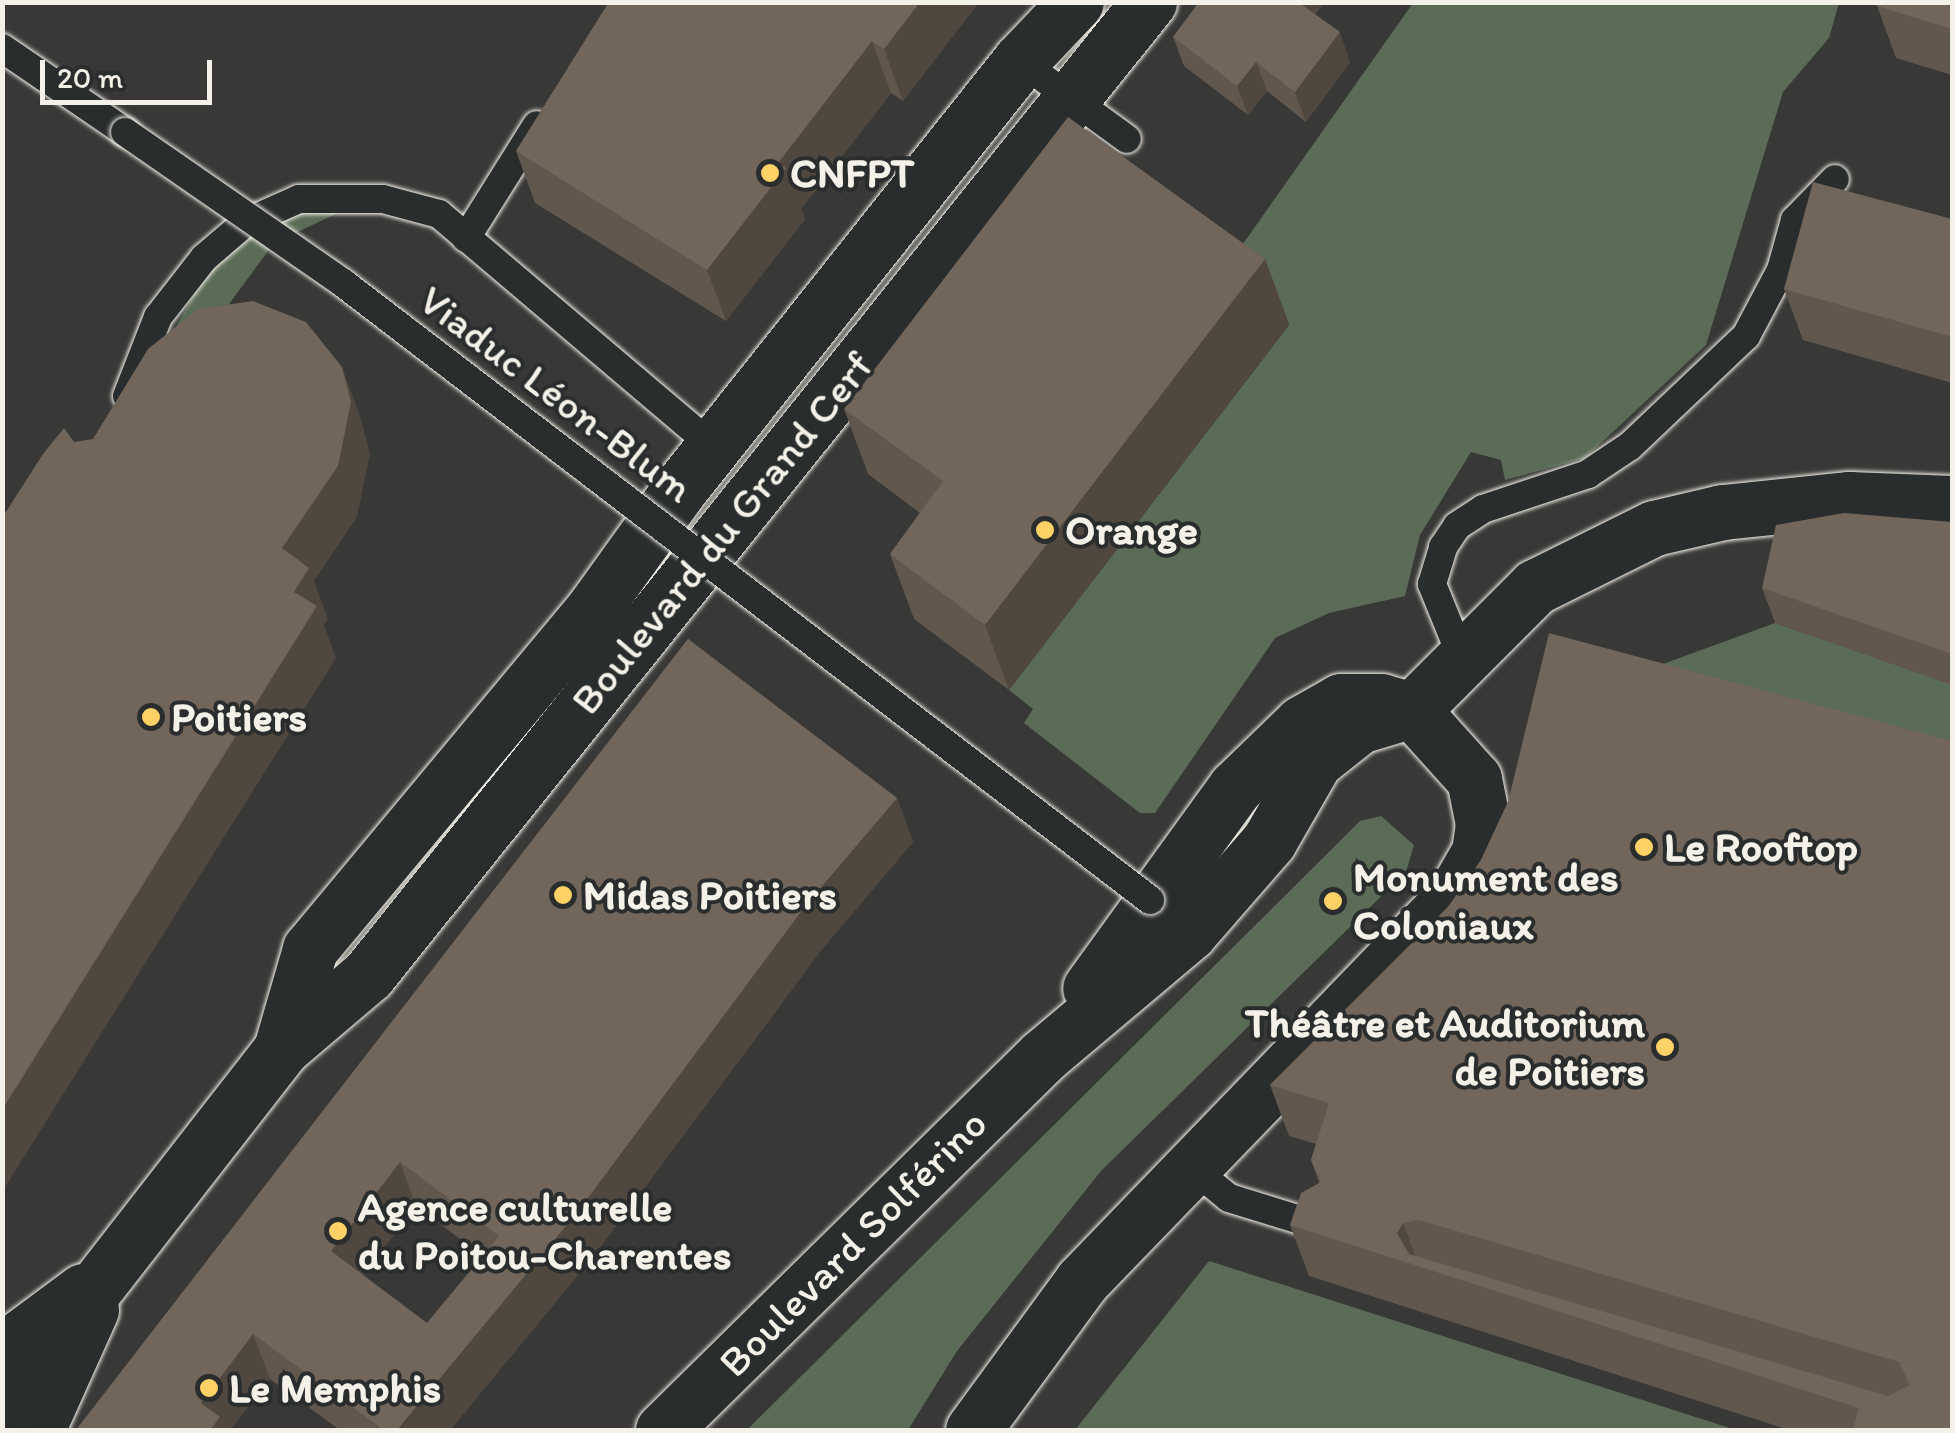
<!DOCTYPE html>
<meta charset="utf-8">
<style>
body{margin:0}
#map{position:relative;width:1955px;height:1433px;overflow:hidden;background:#383837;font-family:Itim,sans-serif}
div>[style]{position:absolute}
.green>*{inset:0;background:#5a6c55}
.roads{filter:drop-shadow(0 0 2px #f4f1e8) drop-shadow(0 0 2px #f4f1e8)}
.service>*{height:28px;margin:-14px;padding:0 14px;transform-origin:14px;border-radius:14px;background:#2a2d2e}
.tertiary>*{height:55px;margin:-27.5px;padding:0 27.5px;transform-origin:27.5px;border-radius:27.5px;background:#2a2d2e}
.secondary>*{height:55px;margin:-27.5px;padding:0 27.5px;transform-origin:27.5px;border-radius:27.5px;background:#2a2d2e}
.bridges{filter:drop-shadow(0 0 2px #f4f1e8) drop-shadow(0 0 2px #f4f1e8)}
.service-bridge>*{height:28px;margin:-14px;padding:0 14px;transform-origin:14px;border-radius:14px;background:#2a2d2e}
.wall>*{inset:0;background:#62574d}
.shaded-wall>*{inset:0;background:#50473e}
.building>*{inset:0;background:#726559}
.dots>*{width:28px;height:28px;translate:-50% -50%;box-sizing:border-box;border:5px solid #2a2d2e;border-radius:50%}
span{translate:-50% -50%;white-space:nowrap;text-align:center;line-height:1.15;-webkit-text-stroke:8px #2a2d2e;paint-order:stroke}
.poi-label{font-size:42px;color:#f4f1e8;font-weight:700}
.left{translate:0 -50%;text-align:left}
.right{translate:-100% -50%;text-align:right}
.street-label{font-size:42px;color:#f4f1e8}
.frame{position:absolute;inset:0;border:5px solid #f4f1e8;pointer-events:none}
.scale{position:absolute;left:40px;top:60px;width:172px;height:45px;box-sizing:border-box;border:5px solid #f4f1e8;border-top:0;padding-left:12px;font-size:30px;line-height:35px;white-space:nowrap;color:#f4f1e8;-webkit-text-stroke:8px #2a2d2e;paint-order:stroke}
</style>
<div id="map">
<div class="green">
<i style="clip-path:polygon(1413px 3px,1839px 3px,1829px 38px,1783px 92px,1706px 345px,1585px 458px,1505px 480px,1501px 460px,1471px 452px,1420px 535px,1405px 596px,1329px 613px,1275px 638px,1155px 813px,1140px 813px,1024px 723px,1033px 709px,1009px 690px,1289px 325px,1221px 275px)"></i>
<i style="clip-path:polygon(342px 211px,274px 243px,212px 327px,173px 332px,202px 281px,246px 235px,290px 213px)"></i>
<i style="clip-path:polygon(1775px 623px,1952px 684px,1952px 763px,1622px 679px)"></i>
<i style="clip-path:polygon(1381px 816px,1414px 845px,1406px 872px,1101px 1171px,957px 1351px,908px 1430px,747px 1430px,1360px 821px)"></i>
<i style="clip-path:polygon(1209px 1261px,1736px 1430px,1075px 1430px)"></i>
</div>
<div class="roads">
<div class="service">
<i style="left:2px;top:48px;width:149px;rotate:34.3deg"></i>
<i style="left:1020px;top:61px;width:132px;rotate:36.1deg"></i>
<i style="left:466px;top:238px;width:133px;rotate:-57.9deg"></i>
<i style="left:127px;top:396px;width:85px;rotate:-68.6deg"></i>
<i style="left:158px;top:317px;width:75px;rotate:-52.1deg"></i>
<i style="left:204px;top:258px;width:54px;rotate:-40.5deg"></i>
<i style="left:245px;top:223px;width:59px;rotate:-24deg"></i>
<i style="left:299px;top:199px;width:84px"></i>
<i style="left:383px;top:199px;width:58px;rotate:15deg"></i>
<i style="left:439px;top:214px;width:362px;rotate:40.3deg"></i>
<i style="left:1462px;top:658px;width:80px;rotate:-112.1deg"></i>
<i style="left:1432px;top:584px;width:39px;rotate:-73deg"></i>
<i style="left:1443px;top:547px;width:25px;rotate:-56deg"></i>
<i style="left:1457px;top:526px;width:31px;rotate:-33deg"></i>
<i style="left:1483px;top:509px;width:111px;rotate:-18.4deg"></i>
<i style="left:1588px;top:474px;width:50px;rotate:-33.7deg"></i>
<i style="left:1630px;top:446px;width:160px;rotate:-43.5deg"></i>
<i style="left:1746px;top:336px;width:75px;rotate:-62.1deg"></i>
<i style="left:1781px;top:270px;width:52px;rotate:-74.4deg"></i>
<i style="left:1795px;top:220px;width:57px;rotate:-45.7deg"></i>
<i style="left:1190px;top:1166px;width:50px;rotate:39.4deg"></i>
<i style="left:1229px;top:1198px;width:98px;rotate:17.1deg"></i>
</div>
<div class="tertiary">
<i style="left:2px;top:1351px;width:101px;rotate:-36.5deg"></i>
<i style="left:37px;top:1430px;width:132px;rotate:-65.8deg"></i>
<i style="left:663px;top:1430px;width:533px;rotate:-44.54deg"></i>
<i style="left:1043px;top:1056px;width:191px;rotate:-40.1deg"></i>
<i style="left:1189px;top:933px;width:122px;rotate:-49deg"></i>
<i style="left:1269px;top:841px;width:92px;rotate:-60.1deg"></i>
<i style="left:1315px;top:761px;width:56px;rotate:-38.5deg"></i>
<i style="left:1359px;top:726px;width:55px;rotate:-16.8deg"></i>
<i style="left:1412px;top:710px;width:174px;rotate:-45deg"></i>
<i style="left:1535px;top:587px;width:133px;rotate:-26.4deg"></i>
<i style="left:1654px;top:528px;width:71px;rotate:-13.1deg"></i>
<i style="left:1723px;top:512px;width:127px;rotate:-5.9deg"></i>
<i style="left:1849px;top:499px;width:103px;rotate:2.2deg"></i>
<i style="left:973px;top:1430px;width:185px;rotate:-53.8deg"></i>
<i style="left:1082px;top:1281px;width:534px;rotate:-45.99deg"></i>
<i style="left:1453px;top:897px;width:52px;rotate:-60deg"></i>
<i style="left:1479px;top:852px;width:28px;rotate:-82deg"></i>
<i style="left:1483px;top:824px;width:46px;rotate:-101.3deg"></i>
<i style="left:1474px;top:779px;width:93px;rotate:-131.9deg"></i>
<i style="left:1412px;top:710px;width:32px;rotate:-164deg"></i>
<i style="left:1381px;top:701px;width:40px;rotate:180deg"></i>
<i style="left:1341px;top:701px;width:45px;rotate:150.6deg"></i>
<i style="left:1302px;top:723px;width:93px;rotate:135.9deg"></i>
<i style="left:1235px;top:788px;width:247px;rotate:125.9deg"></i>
</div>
<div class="secondary">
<i style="left:281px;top:1049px;width:104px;rotate:-73.8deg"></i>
<i style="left:310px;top:949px;width:444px;rotate:-50.2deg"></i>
<i style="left:594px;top:608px;width:144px;rotate:-54.3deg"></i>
<i style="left:678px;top:491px;width:549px;rotate:-51.5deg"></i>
<i style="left:1020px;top:61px;width:81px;rotate:-46.5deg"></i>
<i style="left:2px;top:1408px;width:455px;rotate:-52.1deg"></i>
<i style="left:281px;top:1049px;width:114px;rotate:-40.4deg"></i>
<i style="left:368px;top:975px;width:1248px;rotate:-51.25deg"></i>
</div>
</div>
<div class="bridges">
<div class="service-bridge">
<i style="left:125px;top:132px;width:265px;rotate:34.7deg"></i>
<i style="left:343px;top:283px;width:1016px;rotate:37.4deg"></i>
</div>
</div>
<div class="wall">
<i style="clip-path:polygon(609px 2px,975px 2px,976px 6px,903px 101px,891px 93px,801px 209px,805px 219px,726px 321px,535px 203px,516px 151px)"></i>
<i style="clip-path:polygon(1952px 2px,1952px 75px,1896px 58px,1877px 6px)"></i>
<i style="clip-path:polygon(1315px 15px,1350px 62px,1306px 122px,1267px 91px,1248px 115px,1184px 66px,1173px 37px)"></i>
<i style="clip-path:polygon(1952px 219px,1952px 383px,1803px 340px,1784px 289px)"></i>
<i style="clip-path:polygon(1265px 259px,1289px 324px,1009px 690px,914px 619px,890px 554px,920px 513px,868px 474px,844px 409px)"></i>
<i style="clip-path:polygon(1952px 522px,1952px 685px,1775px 623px,1762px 588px)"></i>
<i style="clip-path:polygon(evenodd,688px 639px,897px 798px,913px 842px,822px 949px,592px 1258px,450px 1430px,340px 1430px,270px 1379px,230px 1430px,76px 1430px,688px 639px,416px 1206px,483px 1256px,427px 1323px,363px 1275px,416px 1206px)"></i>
<i style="clip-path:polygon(1508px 802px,1952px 1430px,1789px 1430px,1309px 1276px,1290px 1225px,1319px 1182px,1311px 1160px,1316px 1144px,1289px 1136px,1270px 1085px,1448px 907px,1481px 860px)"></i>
</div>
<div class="shaded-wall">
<i style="clip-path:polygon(920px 2px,975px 2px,976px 6px,903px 101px,884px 49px)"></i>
<i style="clip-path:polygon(1295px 2px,1325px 2px,1304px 29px)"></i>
<i style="clip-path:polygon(1340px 32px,1350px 62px,1306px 122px,1295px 92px)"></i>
<i style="clip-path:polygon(872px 41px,891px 93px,801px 209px,805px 219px,726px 321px,707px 270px,778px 163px)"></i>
<i style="clip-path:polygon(1256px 62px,1267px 91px,1248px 115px,1237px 86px)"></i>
<i style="clip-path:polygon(1265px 259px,1289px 324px,1009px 690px,985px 625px)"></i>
<i style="clip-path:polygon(342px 367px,361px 419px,370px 454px,357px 517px,314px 581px,328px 619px,324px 625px,336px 658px,2px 1192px,2px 1110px,294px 592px,282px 548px)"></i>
<i style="clip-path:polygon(897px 798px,913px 842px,822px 949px,592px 1258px,450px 1430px,397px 1430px,806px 905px)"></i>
<i style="clip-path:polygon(400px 1162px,416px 1206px,347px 1296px,331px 1251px)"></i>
<i style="clip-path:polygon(1403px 1223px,1419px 1266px,1408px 1263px,1397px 1233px)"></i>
<i style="clip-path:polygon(253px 1334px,270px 1379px,230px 1430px,210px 1430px,201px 1403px)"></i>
</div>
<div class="building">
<i style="clip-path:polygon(609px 2px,920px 2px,884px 49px,872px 41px,778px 163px,786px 168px,707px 270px,516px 151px)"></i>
<i style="clip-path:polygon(1199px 2px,1298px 2px,1340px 32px,1295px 92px,1256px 62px,1237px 86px,1173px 37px)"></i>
<i style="clip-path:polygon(1878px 2px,1952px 2px,1952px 29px,1877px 6px)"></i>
<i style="clip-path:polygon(1068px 117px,1265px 259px,985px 625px,890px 554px,943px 481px,844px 409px)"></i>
<i style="clip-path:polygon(1813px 182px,1952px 219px,1952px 337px,1784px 289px)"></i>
<i style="clip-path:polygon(253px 301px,306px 322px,342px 367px,351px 402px,338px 466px,282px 548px,309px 568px,294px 592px,317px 606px,2px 1110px,2px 518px,43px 454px,64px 428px,74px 442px,93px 439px,148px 349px,198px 309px)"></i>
<i style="clip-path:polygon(1844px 513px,1952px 522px,1952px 654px,1762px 588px,1776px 525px)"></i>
<i style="clip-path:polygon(evenodd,1549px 633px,1952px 741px,1952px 1430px,1853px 1430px,1859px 1408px,1290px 1225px,1301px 1193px,1321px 1182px,1311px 1160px,1329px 1103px,1270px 1085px,1448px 907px,1481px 860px,1508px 802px,1549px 633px,1419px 1220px,1899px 1362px,1910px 1385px,1888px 1396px,1409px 1254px,1397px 1233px,1403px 1223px,1419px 1220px)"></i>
<i style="clip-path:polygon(evenodd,688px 639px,897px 798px,806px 905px,576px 1214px,397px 1430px,384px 1430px,253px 1334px,201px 1403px,220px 1417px,210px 1430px,76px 1430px,688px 639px,400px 1162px,499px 1236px,427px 1323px,331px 1251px,400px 1162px)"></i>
</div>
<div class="dots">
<i style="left:770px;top:173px;background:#ffd166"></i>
<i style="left:1045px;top:530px;background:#ffd166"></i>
<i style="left:151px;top:717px;background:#ffd166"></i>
<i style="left:1644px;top:847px;background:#ffd166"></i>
<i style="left:563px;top:895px;background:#ffd166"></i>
<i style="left:1333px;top:901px;background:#ffd166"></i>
<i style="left:1665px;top:1047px;background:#ffd166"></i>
<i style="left:338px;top:1231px;background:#ffd166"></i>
<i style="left:209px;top:1388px;background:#ffd166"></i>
</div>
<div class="poi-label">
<span class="left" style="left:790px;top:173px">CNFPT</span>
<span class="left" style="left:1065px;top:530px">Orange</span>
<span class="left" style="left:171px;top:717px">Poitiers</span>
<span class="left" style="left:1664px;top:847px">Le Rooftop</span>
<span class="left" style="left:1353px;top:901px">Monument des<br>Coloniaux</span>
<span class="left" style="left:583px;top:895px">Midas Poitiers</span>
<span class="right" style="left:1645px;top:1047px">Théâtre et Auditorium<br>de Poitiers</span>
<span class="left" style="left:358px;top:1231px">Agence culturelle<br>du Poitou-Charentes</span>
<span class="left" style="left:229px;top:1388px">Le Memphis</span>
</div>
<div class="street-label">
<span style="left:556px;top:394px;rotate:37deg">Viaduc Léon-Blum</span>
<span style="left:722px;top:533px;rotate:-51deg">Boulevard du Grand Cerf</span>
<span style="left:853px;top:1243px;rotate:-45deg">Boulevard Solférino</span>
</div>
<div class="frame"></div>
<div class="scale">20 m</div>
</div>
